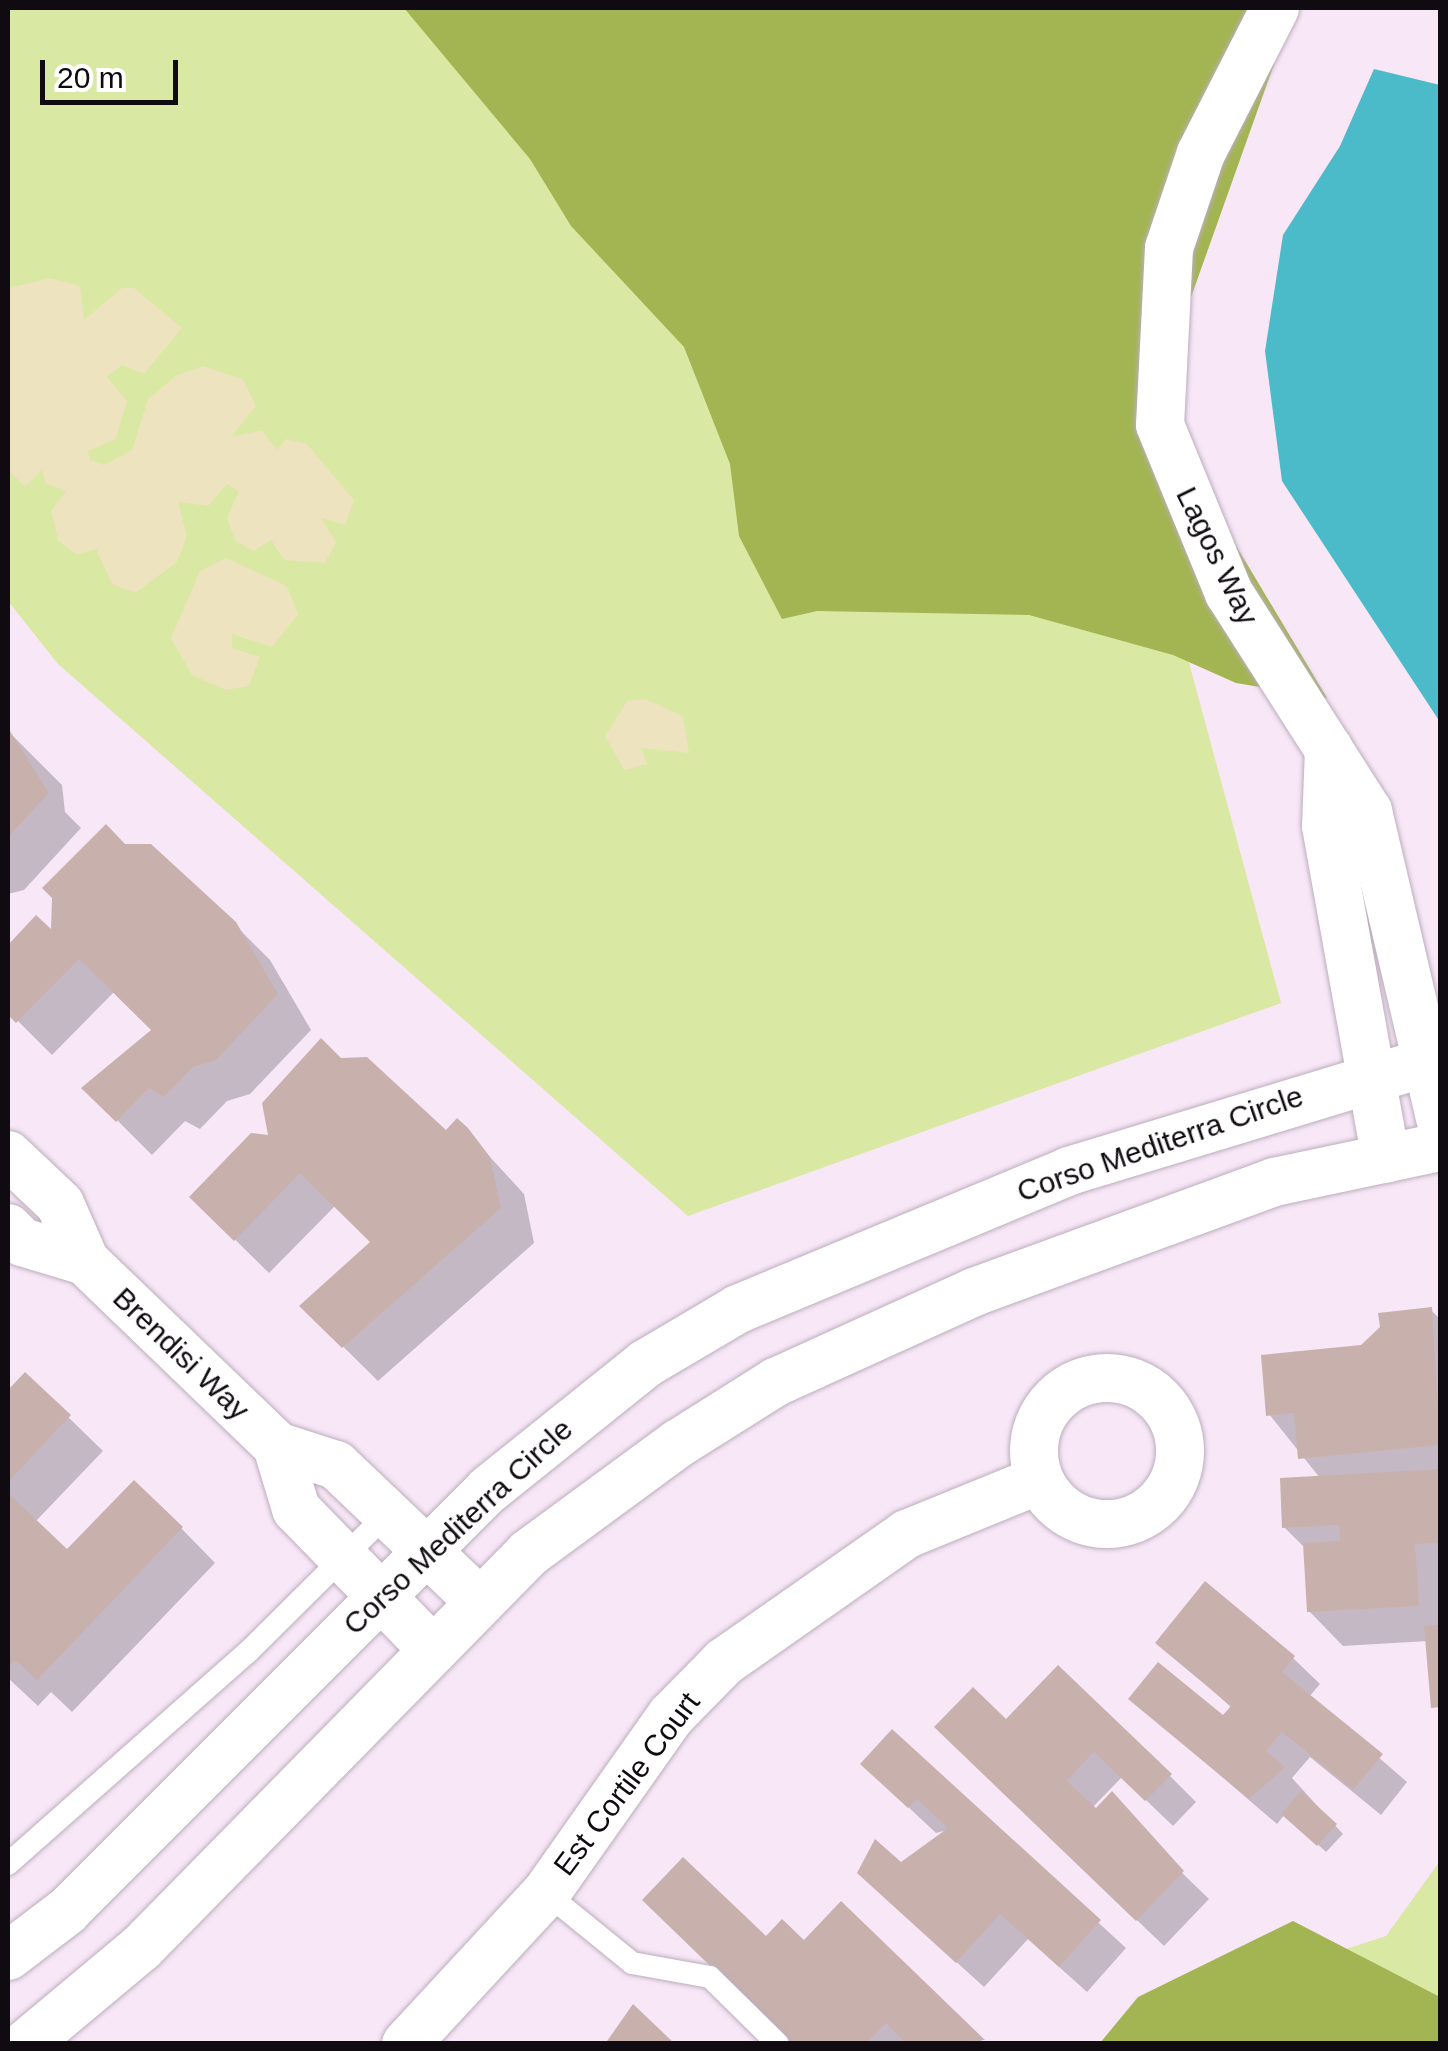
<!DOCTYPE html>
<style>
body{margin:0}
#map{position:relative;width:1448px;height:2051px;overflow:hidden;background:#f7e7f7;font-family:Helvetica,sans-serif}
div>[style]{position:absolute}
.green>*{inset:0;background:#d9e8a3}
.forest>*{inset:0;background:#a3b552}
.sand>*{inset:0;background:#ede3be}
.water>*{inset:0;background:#4bbac9}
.shadow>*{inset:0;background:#0003}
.building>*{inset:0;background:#c8b1ad}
.roads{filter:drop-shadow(0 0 2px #bcadbc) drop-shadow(0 0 2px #bcadbc)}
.service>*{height:22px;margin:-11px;padding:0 11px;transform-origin:11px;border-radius:11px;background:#fff}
.minor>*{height:48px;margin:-24px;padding:0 24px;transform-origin:24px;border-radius:24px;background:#fff}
.minor>.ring{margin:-24px;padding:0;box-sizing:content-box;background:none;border:48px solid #fff;border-radius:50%}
span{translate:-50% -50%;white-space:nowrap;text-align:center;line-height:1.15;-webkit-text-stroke:8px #fff;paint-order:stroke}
.street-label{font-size:30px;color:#100b10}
.frame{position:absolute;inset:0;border:10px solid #100b10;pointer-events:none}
.scale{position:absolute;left:40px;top:60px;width:138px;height:45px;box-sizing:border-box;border:5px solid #100b10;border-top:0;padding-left:12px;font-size:30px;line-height:35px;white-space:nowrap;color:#100b10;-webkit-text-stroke:8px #fff;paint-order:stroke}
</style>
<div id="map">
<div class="green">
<i style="clip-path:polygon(8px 8px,1095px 8px,1055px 167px,1281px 1003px,688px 1216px,58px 664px,8px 601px)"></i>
<i style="clip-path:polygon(1440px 1861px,1440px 2043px,1113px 2044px,1134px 2018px,1386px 1936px)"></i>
</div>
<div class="forest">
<i style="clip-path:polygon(404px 8px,1294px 8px,1185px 314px,1181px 427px,1235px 544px,1327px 698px,1236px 683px,1173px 655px,1029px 615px,817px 611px,782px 619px,739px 536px,730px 464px,684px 347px,571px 226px,530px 159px)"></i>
<i style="clip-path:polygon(1293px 1921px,1440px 1997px,1440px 2043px,1100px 2043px,1138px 1997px)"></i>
</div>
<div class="sand">
<i style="clip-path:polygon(50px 278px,80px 286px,84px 320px,122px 288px,134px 288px,182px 328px,144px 374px,122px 365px,107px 377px,127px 401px,116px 439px,88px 451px,90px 460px,104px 465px,132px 450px,148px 399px,177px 375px,203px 366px,243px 379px,256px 406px,231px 437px,262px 430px,277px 450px,286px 439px,307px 444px,354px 500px,345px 525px,321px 518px,336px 542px,325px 563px,284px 560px,271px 540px,254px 551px,235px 541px,227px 518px,239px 491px,227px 484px,208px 506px,178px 502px,187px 535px,177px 562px,135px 593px,112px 584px,96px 549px,77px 555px,58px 540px,51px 511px,66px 491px,45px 483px,42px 470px,25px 487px,8px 470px,8px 288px)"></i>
<i style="clip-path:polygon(226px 558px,287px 586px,298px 614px,272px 647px,232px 634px,232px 648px,260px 657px,249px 686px,226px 690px,192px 675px,171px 638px,200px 571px)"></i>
<i style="clip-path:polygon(645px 699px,683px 716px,689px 753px,641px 748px,647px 764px,624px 770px,605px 736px,627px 701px)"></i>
</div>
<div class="water">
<i style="clip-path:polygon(1374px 69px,1440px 85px,1440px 722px,1282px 481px,1265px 351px,1283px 235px,1340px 146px)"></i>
</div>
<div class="shadow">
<i style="clip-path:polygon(8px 731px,62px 785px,65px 812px,81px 828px,24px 890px,8px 894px)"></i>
<i style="clip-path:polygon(124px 846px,234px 924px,270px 960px,311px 1030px,250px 1094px,227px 1101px,200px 1129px,185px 1121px,152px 1155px,85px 1088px,155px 1030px,115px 991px,52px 1055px,8px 1011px,8px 954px,37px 919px,53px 935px)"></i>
<i style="clip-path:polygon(340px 1060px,447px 1133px,457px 1121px,524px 1194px,534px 1243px,378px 1381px,302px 1306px,374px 1242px,336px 1205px,269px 1273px,192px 1197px,271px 1138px)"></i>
<i style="clip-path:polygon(1431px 1310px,1440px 1319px,1440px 1713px,1428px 1641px,1343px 1646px,1309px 1611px,1306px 1549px,1284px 1527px,1320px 1478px,1269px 1414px)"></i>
<i style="clip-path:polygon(25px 1375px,103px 1451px,35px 1522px,68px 1553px,181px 1528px,215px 1563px,72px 1712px,51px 1692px,38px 1706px,8px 1678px,8px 1394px)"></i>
<i style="clip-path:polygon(1158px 1642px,1293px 1658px,1320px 1684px,1309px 1697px,1407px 1782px,1381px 1815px,1310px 1757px,1292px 1778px,1343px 1834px,1326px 1852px,1285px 1814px,1277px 1824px,1131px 1699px,1223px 1719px,1232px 1708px)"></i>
<i style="clip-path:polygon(1006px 1723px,1170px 1776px,1196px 1802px,1173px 1826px,1122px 1777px,1092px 1808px,1145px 1837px,1209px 1899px,1164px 1946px,964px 1754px)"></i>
<i style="clip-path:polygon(892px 1733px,1126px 1948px,1087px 1992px,1028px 1939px,984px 1987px,887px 1899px,901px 1865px,951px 1829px,936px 1833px,890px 1790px)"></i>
<i style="clip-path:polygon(841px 1905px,985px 2044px,793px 2044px,804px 1943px)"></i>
</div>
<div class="building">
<i style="clip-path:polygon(8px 728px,49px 793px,8px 837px)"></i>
<i style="clip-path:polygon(106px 824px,125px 844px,151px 844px,236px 922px,278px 994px,216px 1060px,193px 1067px,164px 1097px,149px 1088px,116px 1122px,81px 1088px,151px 1030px,79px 959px,16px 1023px,8px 1015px,8px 945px,36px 915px,51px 929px,52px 898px,42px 888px)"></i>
<i style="clip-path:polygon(321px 1038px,341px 1058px,367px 1057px,446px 1130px,457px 1118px,468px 1128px,490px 1157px,501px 1208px,342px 1348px,299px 1306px,370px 1242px,300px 1173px,234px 1241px,189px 1197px,251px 1133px,268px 1135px,262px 1103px)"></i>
<i style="clip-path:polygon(1432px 1307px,1440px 1445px,1298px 1459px,1294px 1413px,1266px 1416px,1261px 1355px,1361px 1345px,1380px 1327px,1378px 1313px)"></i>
<i style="clip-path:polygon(25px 1372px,71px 1415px,8px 1482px,8px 1390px)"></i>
<i style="clip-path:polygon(1440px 1469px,1440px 1543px,1415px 1544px,1419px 1606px,1307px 1612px,1303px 1543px,1340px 1541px,1339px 1525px,1282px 1528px,1280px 1478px)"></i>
<i style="clip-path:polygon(134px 1480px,183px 1527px,37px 1680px,15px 1660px,8px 1668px,8px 1493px,67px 1549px)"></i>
<i style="clip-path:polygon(1205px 1581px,1295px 1656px,1282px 1672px,1383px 1754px,1353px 1790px,1282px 1732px,1266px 1751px,1285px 1767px,1249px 1799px,1128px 1699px,1158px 1662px,1223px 1715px,1231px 1706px,1155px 1643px)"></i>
<i style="clip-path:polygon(1440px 1625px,1440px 1707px,1431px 1708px,1424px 1626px)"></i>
<i style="clip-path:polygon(1058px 1665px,1172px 1774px,1145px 1801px,1094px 1752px,1067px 1781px,1096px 1808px,1112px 1791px,1184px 1871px,1136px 1921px,934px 1727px,973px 1687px,1006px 1719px)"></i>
<i style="clip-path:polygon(892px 1729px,1101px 1920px,1059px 1967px,1000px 1914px,956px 1963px,857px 1873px,875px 1839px,901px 1862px,948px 1828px,917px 1799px,908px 1808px,860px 1764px)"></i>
<i style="clip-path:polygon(1301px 1791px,1337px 1824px,1317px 1846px,1281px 1814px)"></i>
<i style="clip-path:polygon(683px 1857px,766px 1936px,782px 1919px,804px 1940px,841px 1901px,985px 2040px,907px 2044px,886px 2023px,866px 2044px,791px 2044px,642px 1900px)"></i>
<i style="clip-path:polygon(633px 2004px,675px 2044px,605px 2044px)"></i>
</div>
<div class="roads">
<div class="service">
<i style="left:8px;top:1864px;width:320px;rotate:-41.5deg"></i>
<i style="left:248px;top:1652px;width:196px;rotate:-44.8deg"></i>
<i style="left:546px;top:1893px;width:111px;rotate:39.1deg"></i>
<i style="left:632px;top:1963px;width:79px;rotate:10.2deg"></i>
<i style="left:710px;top:1977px;width:95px;rotate:44.6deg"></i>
</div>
<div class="minor">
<i style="left:1275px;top:8px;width:163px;rotate:117deg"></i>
<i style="left:1201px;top:153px;width:100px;rotate:108.6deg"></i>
<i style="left:1169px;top:248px;width:177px;rotate:92.9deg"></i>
<i style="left:1160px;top:425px;width:182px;rotate:67.7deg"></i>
<i style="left:1229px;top:593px;width:259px;rotate:57.5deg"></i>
<i style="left:1368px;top:811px;width:316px;rotate:76.8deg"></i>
<i style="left:1329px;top:749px;width:77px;rotate:92.2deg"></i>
<i style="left:1326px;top:826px;width:338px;rotate:79.8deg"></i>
<i style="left:8px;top:1155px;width:71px;rotate:43.3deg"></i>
<i style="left:60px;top:1204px;width:62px;rotate:66.3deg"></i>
<i style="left:85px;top:1261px;width:267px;rotate:43.9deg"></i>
<i style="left:277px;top:1446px;width:62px;rotate:17.9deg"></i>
<i style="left:336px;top:1465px;width:199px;rotate:43.6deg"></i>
<i style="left:8px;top:1228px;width:20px;rotate:45deg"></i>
<i style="left:22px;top:1242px;width:66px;rotate:16.8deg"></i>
<i class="ring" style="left:1034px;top:1378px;width:98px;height:98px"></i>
<i style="left:277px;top:1446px;width:66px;rotate:73.2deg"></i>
<i style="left:296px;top:1509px;width:197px;rotate:45.8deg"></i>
<i style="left:8px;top:1956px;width:74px;rotate:-37.3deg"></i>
<i style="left:67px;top:1911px;width:595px;rotate:-45deg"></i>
<i style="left:488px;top:1490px;width:201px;rotate:-38.7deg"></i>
<i style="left:645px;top:1364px;width:108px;rotate:-30.6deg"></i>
<i style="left:738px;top:1309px;width:359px;rotate:-22.6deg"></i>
<i style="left:1069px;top:1171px;width:388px;rotate:-16.9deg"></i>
<i style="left:26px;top:2044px;width:150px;rotate:-39.9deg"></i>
<i style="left:141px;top:1948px;width:554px;rotate:-45.51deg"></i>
<i style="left:529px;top:1553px;width:186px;rotate:-36.3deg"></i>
<i style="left:679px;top:1443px;width:115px;rotate:-32.2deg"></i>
<i style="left:776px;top:1382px;width:217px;rotate:-24.4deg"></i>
<i style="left:974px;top:1292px;width:320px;rotate:-20.1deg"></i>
<i style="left:1274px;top:1182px;width:170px;rotate:-11.9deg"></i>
<i style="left:406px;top:2044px;width:206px;rotate:-47.2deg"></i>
<i style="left:546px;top:1893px;width:217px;rotate:-54.8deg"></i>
<i style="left:671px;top:1716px;width:76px;rotate:-45.5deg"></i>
<i style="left:724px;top:1662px;width:223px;rotate:-35deg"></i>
<i style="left:907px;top:1534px;width:143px;rotate:-22.2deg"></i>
</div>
</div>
<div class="street-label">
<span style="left:1217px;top:556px;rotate:64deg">Lagos Way</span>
<span style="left:1160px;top:1144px;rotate:-19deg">Corso Mediterra Circle</span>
<span style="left:181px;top:1354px;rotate:44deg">Brendisi Way</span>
<span style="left:458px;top:1527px;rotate:-43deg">Corso Mediterra Circle</span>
<span style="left:627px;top:1784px;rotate:-53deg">Est Cortile Court</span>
</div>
<div class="frame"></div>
<div class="scale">20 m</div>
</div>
